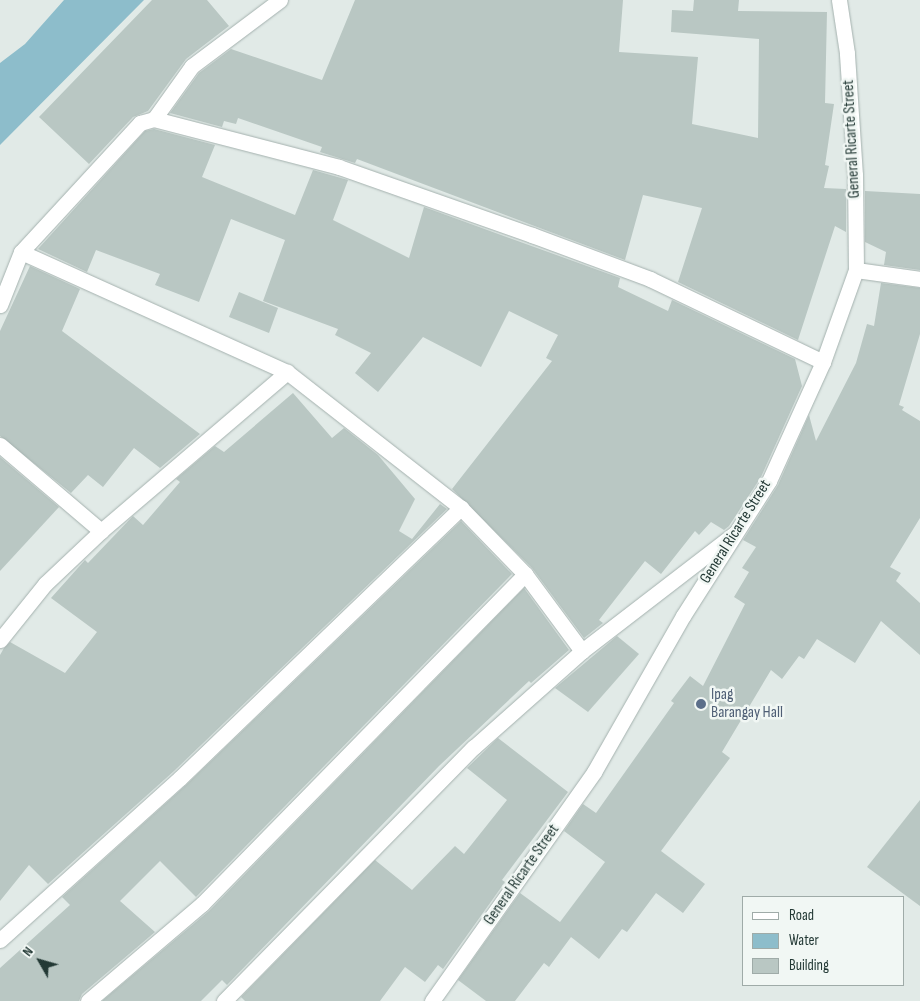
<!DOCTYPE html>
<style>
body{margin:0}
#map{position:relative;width:920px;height:1001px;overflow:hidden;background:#e1eae7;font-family:"Sofia Sans Condensed",sans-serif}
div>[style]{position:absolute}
.water>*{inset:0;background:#8dbdcb}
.building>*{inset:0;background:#b9c7c3}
.roads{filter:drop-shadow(0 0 1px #a4b1ae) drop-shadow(0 0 1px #a4b1ae)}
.minor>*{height:15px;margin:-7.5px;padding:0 7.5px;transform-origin:7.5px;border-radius:7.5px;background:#fff}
.secondary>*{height:15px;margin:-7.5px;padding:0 7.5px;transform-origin:7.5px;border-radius:7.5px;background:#fff}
.dots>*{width:14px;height:14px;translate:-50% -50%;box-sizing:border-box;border:2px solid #f1f7f4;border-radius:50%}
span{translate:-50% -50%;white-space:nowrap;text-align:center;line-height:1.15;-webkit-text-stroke:5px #f1f7f4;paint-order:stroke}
.street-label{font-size:16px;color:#233935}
.service-label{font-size:16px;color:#4e5e75}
.left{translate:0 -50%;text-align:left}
.legend{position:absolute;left:742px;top:896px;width:162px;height:90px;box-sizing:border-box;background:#f1f7f4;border:1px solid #9faba8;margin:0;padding:6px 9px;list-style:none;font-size:15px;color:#233935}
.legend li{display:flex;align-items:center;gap:10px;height:25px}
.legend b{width:25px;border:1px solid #9faba8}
.north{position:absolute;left:15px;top:936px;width:50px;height:50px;-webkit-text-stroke:4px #f1f7f4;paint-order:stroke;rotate:308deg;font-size:14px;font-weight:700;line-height:20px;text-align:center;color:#233935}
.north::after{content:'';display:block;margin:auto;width:18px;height:22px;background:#233935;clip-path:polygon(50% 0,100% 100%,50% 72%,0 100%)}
</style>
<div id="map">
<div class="water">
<i style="clip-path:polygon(64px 0,144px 0,0 145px,0 63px,25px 44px)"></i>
</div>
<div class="building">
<i style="clip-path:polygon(152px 0,207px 0,229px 26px,186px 59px,148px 111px,133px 117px,89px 164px,39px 117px)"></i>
<i style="clip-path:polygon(355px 0,623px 0,619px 52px,698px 57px,692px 124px,758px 138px,759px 39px,671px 32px,672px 10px,693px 11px,694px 0,739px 0,738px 11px,827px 12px,825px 103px,834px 104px,825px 165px,829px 166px,824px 188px,846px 189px,846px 232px,835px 226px,798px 340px,678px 282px,702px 208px,643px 195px,625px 260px,357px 159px,355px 163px,320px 152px,322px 147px,238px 118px,236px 124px,224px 121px,222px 127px,170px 113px,199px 73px,231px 49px,322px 80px)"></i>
<i style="clip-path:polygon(154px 129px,215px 145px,202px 177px,295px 215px,313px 170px,348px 180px,333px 220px,409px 258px,424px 207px,620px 278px,618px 287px,668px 311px,672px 300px,795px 359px,802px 386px,761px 477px,729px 526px,724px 530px,711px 522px,699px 535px,695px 531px,661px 574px,645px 561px,599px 620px,603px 623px,584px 638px,532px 568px,452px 489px,552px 361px,546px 358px,558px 335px,509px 311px,481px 367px,423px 337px,378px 392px,355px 373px,371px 353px,335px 335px,338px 329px,263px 301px,285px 240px,231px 219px,199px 302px,155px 285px,160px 274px,96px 250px,87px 272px,38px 249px,145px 131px)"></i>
<i style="clip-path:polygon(865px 191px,920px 194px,920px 270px,884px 265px,886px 252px,865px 242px)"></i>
<i style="clip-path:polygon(30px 266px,80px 289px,62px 331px,200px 434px,160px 468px,134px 448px,103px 487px,88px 475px,71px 493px,0 436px,0 331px)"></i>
<i style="clip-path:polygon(881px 283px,920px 288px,920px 334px,899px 405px,904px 407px,902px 410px,920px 421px,920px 518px,890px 567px,901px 573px,896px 581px,920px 603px,920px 655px,881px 621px,855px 663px,817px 639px,804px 659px,799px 656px,782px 679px,771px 670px,722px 752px,730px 758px,661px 851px,705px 884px,683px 913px,656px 893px,627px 932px,622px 929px,599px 959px,571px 937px,549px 967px,544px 963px,515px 1001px,486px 1001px,458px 980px,520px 893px,560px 922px,605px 862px,564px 831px,583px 804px,596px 813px,674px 703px,671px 701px,690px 676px,703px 686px,745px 604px,734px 597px,749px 572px,742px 568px,756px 547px,743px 540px,778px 485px,809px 415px,816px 441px,856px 363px,867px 324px,874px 326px)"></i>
<i style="clip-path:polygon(239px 292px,278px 308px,269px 333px,229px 317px)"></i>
<i style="clip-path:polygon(293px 393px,332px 438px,344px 428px,378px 455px,415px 499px,399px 531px,412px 539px,440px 504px,447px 509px,174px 771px,48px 884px,29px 865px,0 901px,0 655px,4px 648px,10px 642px,65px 673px,97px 632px,51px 598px,85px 560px,88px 563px,133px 516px,143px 525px,180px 482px,176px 479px,215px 446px,224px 452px)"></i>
<i style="clip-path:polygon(0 457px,59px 507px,0 571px)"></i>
<i style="clip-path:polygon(461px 521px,512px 574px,196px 897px,160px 861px,120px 901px,155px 932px,82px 994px,79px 1001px,0 1001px,0 968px,70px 905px,62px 897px,186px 785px)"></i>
<i style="clip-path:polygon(524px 588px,569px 650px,531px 683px,529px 681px,439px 766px,227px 985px,222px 980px,201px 1001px,102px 1001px,209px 911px)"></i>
<i style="clip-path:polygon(617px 636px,639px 654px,588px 712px,555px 688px)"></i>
<i style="clip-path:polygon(498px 738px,568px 792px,502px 880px,505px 882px,443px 969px,438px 965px,425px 982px,405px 967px,380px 1001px,245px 1001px,241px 997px,375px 860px,412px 890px,455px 846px,464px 854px,507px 800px,467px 768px)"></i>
<i style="clip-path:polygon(920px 800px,920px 906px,867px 867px)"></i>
</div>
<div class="roads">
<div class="minor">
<i style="left:154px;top:119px;width:191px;rotate:14.5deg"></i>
<i style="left:339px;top:167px;width:205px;rotate:19.4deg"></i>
<i style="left:532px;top:235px;width:126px;rotate:20.4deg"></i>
<i style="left:650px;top:279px;width:192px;rotate:25.6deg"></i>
<i style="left:21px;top:252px;width:292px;rotate:24.3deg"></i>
<i style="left:287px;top:372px;width:221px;rotate:38deg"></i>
<i style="left:461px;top:508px;width:92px;rotate:45.9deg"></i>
<i style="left:525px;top:574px;width:96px;rotate:53.5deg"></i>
<i style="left:856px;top:270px;width:65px;rotate:8deg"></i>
<i style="left:0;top:305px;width:57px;rotate:-68.4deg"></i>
<i style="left:21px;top:252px;width:176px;rotate:-47.3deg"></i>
<i style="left:140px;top:123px;width:15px;rotate:-16deg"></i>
<i style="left:154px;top:119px;width:65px;rotate:-54.4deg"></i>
<i style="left:192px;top:66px;width:110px;rotate:-36.9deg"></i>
<i style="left:0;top:445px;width:133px;rotate:40.4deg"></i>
<i style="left:0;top:640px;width:72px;rotate:-51.2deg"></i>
<i style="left:45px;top:584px;width:77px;rotate:-43.4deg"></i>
<i style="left:101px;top:531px;width:245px;rotate:-40.5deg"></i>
<i style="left:0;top:940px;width:242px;rotate:-42deg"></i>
<i style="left:180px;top:778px;width:390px;rotate:-43.9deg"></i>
<i style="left:88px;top:1001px;width:150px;rotate:-40.4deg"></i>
<i style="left:202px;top:904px;width:462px;rotate:-45.6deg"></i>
<i style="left:224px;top:1001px;width:356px;rotate:-45.5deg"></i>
<i style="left:474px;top:747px;width:144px;rotate:-41.6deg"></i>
<i style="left:582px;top:651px;width:192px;rotate:-37.6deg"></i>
</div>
<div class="secondary">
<i style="left:432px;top:1001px;width:281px;rotate:-54.7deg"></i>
<i style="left:594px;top:772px;width:180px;rotate:-60.3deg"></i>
<i style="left:683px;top:616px;width:160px;rotate:-57.5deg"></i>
<i style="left:769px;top:481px;width:131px;rotate:-65.6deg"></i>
<i style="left:823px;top:362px;width:98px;rotate:-70.3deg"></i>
<i style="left:856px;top:270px;width:95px;rotate:-90.6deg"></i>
<i style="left:855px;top:175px;width:122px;rotate:-93.8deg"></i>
<i style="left:847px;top:53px;width:54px;rotate:-98.6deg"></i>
</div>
</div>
<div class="dots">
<i style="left:701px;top:704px;background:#5c6f8a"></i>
</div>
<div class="street-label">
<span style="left:852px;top:139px;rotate:-93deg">General Ricarte Street</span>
<span style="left:736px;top:532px;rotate:-58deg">General Ricarte Street</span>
<span style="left:522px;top:875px;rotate:-55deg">General Ricarte Street</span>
</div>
<div class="service-label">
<span class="left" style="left:711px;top:704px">Ipag<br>Barangay Hall</span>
</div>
<ul class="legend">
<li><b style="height:6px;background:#fff"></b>Road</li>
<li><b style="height:14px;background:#8dbdcb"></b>Water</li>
<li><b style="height:14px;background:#b9c7c3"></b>Building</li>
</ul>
<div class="north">N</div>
</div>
